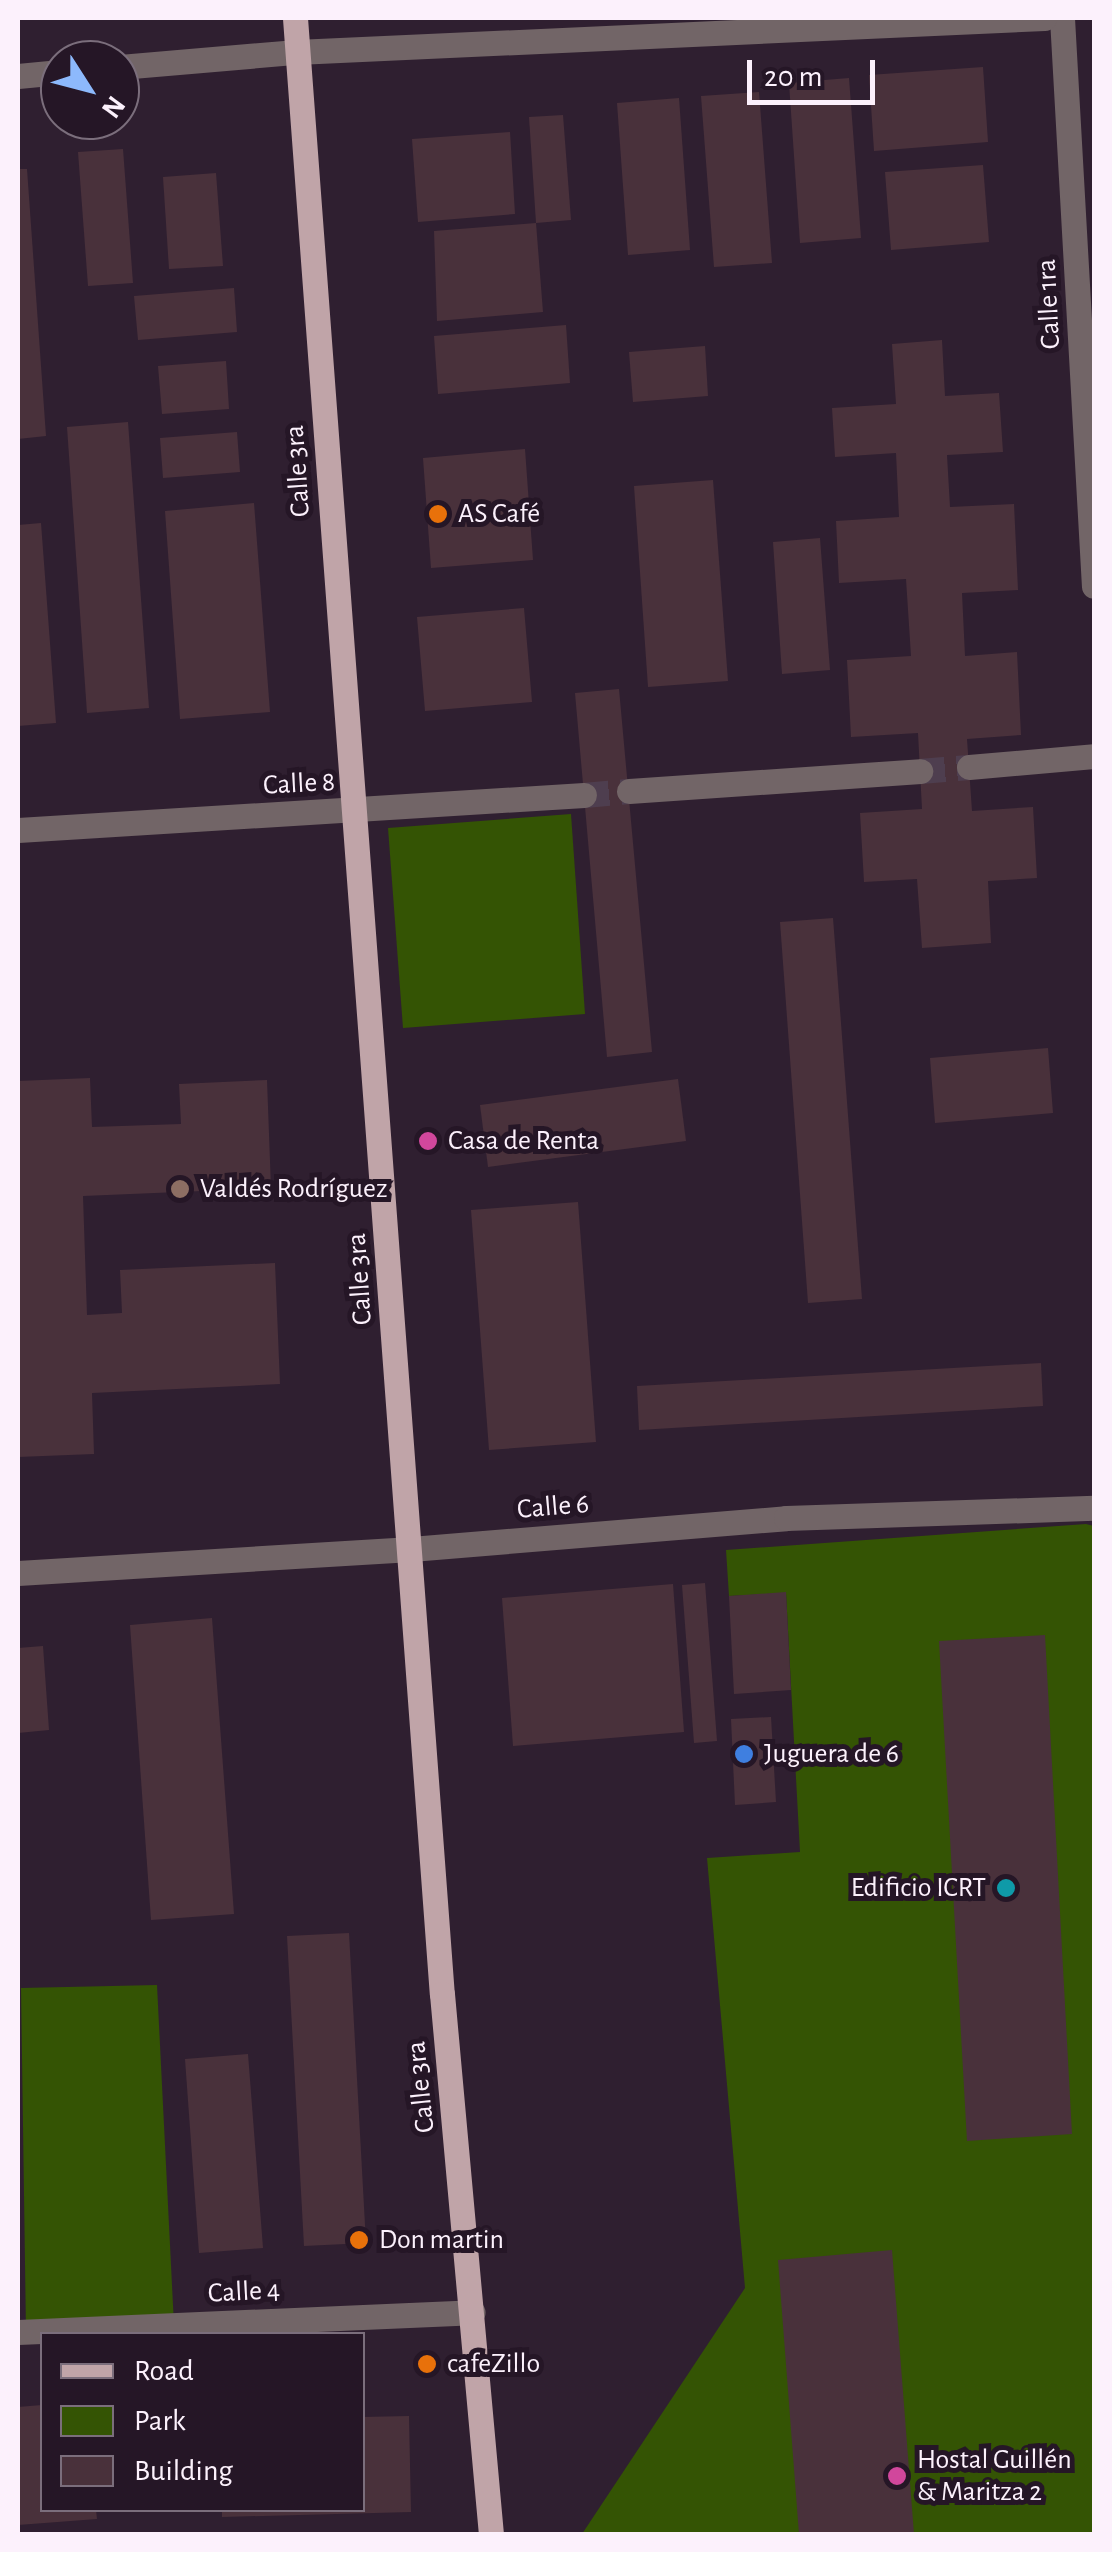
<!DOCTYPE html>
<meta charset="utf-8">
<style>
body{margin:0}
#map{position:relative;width:1112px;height:2552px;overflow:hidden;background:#2f1f30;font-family:"Alegreya Sans",sans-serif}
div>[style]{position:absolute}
.green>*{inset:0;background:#345404}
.building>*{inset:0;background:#49313b}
.minor-tunnel>*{height:25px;margin-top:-12.5px;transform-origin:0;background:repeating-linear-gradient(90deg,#4e3e4f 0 25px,transparent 0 37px)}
.minor>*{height:25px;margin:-12.5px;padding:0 12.5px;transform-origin:12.5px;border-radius:12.5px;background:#726567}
.major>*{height:25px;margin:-12.5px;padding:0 12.5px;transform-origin:12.5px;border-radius:12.5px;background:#c0a4a8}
.dots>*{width:28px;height:28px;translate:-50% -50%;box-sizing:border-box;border:5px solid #251626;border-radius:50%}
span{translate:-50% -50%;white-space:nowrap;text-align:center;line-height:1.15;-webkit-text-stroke:10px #251626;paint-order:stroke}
.street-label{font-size:28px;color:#fcf1fc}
.poi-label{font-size:28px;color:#fcf1fc}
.left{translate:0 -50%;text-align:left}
.right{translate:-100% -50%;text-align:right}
.frame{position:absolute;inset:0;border:20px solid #fcf1fc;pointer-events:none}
.legend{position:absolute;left:40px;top:2332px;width:325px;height:180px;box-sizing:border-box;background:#251626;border:2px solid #7b6e7c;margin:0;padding:12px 18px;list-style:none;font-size:30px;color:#fcf1fc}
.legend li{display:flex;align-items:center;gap:20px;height:50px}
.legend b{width:50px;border:2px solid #7b6e7c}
.north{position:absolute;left:40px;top:40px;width:100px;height:100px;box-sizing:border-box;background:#251626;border:2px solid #7b6e7c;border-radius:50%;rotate:126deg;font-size:28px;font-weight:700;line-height:40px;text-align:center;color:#fcf1fc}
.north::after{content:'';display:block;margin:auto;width:35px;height:45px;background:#8db9fc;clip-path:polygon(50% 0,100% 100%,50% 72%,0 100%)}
.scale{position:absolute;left:747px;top:60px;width:128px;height:45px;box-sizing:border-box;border:5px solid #fcf1fc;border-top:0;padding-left:12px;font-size:30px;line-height:35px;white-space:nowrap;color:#fcf1fc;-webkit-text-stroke:8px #251626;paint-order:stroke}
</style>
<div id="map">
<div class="green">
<i style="clip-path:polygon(571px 814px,585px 1014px,403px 1028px,388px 828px)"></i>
<i style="clip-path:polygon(1086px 1524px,1094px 1526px,1094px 2534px,582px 2534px,745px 2288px,707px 1858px,800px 1852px,786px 1593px,729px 1596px,726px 1550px)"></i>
<i style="clip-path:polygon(157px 1985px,174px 2325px,26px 2332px,21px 1988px)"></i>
</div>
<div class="building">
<i style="clip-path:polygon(983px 67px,988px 142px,874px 151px,869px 75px)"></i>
<i style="clip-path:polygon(849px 78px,861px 238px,800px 243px,789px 83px)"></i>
<i style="clip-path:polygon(759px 92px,772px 263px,714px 267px,701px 96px)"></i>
<i style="clip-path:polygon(679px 98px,690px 250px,628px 255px,617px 103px)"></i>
<i style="clip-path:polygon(563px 115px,571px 220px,536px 223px,529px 117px)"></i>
<i style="clip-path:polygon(510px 132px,515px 214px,418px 222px,412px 139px)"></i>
<i style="clip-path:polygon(123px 149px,133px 283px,88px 286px,78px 152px)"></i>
<i style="clip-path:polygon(983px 165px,989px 242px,891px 250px,885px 172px)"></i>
<i style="clip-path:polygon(18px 169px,27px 169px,46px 436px,18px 439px)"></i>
<i style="clip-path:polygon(216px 173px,223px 266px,169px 269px,163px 177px)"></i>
<i style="clip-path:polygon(536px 223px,543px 312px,437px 321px,434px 231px)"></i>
<i style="clip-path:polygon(234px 288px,237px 332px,138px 340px,134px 296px)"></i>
<i style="clip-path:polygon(566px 325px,570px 383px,438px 394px,434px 336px)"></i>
<i style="clip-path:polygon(942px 340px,945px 396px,999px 393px,1003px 452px,947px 455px,950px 507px,1014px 504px,1018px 590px,962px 593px,965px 656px,1017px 652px,1021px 735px,967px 739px,972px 811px,1033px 807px,1037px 878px,988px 881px,991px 943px,922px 948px,917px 879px,864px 882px,860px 813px,922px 809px,918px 733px,851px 737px,847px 660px,911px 656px,906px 579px,839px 583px,836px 521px,899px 517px,896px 453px,835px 457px,832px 408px,896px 404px,892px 344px)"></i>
<i style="clip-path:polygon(705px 346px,708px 396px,633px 402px,629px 352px)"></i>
<i style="clip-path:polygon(226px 361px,229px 409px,162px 414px,158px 366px)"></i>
<i style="clip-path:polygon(128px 422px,149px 708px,87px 713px,67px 427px)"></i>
<i style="clip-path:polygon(237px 432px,240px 472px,163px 478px,160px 438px)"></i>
<i style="clip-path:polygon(525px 449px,533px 560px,431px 568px,423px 458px)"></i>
<i style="clip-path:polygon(713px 480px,728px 681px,648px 687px,634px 486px)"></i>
<i style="clip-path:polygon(254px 503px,270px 712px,180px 719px,165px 511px)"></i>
<i style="clip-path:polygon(41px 523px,56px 723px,18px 726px,18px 525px)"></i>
<i style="clip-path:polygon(820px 538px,830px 670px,782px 674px,773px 542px)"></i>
<i style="clip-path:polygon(524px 608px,532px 702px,425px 711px,417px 617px)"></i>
<i style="clip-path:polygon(619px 689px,652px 1052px,607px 1057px,575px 693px)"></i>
<i style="clip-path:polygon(833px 918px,862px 1299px,808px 1303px,780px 922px)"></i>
<i style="clip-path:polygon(1048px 1048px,1053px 1113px,935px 1123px,930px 1058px)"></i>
<i style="clip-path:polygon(90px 1078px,92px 1127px,181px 1124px,179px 1084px,267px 1080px,271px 1188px,83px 1196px,87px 1315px,122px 1313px,120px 1270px,275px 1263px,280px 1384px,92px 1393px,94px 1454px,18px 1457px,18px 1081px)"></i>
<i style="clip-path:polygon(678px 1079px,686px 1141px,488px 1167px,480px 1105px)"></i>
<i style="clip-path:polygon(578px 1202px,596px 1442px,489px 1450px,471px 1210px)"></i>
<i style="clip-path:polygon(1041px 1363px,1043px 1406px,639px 1430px,637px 1386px)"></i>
<i style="clip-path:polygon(705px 1583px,717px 1741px,694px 1743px,682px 1585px)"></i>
<i style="clip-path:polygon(673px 1584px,684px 1732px,513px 1746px,502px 1598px)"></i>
<i style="clip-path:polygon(786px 1592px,791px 1690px,734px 1694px,729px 1596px)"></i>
<i style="clip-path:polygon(212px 1618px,234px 1914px,151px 1920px,130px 1625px)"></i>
<i style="clip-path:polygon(1045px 1635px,1072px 2134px,967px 2141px,939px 1641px)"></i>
<i style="clip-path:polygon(43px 1646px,49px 1730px,18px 1733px,18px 1648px)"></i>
<i style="clip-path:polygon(771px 1717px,776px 1802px,735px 1805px,731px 1719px)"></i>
<i style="clip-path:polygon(349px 1933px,366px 2243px,304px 2246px,287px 1936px)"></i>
<i style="clip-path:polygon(248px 2054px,263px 2248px,199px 2253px,185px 2059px)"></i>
<i style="clip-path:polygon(892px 2250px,914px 2534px,799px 2534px,778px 2260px)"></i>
<i style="clip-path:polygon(42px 2405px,42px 2510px,96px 2510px,97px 2519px,18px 2525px,18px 2407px)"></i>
<i style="clip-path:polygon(409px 2416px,411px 2512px,222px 2517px,222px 2510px,362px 2510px,362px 2417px)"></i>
</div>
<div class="minor-tunnel">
<i style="left:920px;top:771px;width:49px;rotate:-4.7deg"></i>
<i style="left:584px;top:795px;width:45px;rotate:-5.1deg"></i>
</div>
<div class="minor">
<i style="left:1062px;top:18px;width:569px;rotate:86.78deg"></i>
<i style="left:120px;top:67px;width:177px;rotate:-4.9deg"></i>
<i style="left:296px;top:52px;width:749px;rotate:-2.6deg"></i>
<i style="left:18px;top:76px;width:42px;rotate:-5.4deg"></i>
<i style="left:969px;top:767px;width:125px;rotate:-5deg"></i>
<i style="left:629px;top:791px;width:292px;rotate:-3.9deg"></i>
<i style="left:18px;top:830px;width:567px;rotate:-3.54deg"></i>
<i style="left:18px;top:1573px;width:394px;rotate:-3.5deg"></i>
<i style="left:411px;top:1549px;width:376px;rotate:-4.7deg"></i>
<i style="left:786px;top:1518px;width:308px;rotate:-1.9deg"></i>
<i style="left:18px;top:2332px;width:455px;rotate:-2.5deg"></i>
</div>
<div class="major">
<i style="left:295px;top:18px;width:1981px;rotate:85.75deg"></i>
<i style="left:442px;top:1994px;width:542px;rotate:84.82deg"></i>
</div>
<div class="dots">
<i style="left:438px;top:514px;background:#e8710a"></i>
<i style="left:428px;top:1141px;background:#d1479c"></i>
<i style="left:180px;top:1189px;background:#8d6e63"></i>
<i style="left:744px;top:1754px;background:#3f7fe0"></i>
<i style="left:1006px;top:1888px;background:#0f9aa8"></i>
<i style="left:359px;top:2240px;background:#e8710a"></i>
<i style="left:427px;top:2364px;background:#e8710a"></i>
<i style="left:897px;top:2476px;background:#d1479c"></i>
</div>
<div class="street-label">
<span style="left:1049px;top:304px;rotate:-93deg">Calle 1ra</span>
<span style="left:298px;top:471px;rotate:-94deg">Calle 3ra</span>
<span style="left:299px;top:784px;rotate:-3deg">Calle 8</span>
<span style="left:360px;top:1279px;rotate:-94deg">Calle 3ra</span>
<span style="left:553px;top:1507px;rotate:-5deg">Calle 6</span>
<span style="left:421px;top:2087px;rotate:-96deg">Calle 3ra</span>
<span style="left:244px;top:2292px;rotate:-3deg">Calle 4</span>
</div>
<div class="poi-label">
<span class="left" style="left:458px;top:514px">AS Café</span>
<span class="left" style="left:448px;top:1141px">Casa de Renta</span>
<span class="left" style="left:200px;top:1189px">Valdés Rodríguez</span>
<span class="left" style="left:764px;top:1754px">Juguera de 6</span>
<span class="right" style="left:986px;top:1888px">Edificio ICRT</span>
<span class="left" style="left:379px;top:2240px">Don martin</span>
<span class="left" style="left:447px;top:2364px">cafeZillo</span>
<span class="left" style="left:917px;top:2476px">Hostal Guillén<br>&amp; Maritza 2</span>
</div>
<div class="frame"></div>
<ul class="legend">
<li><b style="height:12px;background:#c0a4a8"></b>Road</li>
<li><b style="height:28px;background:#345404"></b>Park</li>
<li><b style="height:28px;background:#49313b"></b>Building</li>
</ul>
<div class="north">N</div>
<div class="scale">20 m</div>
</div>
